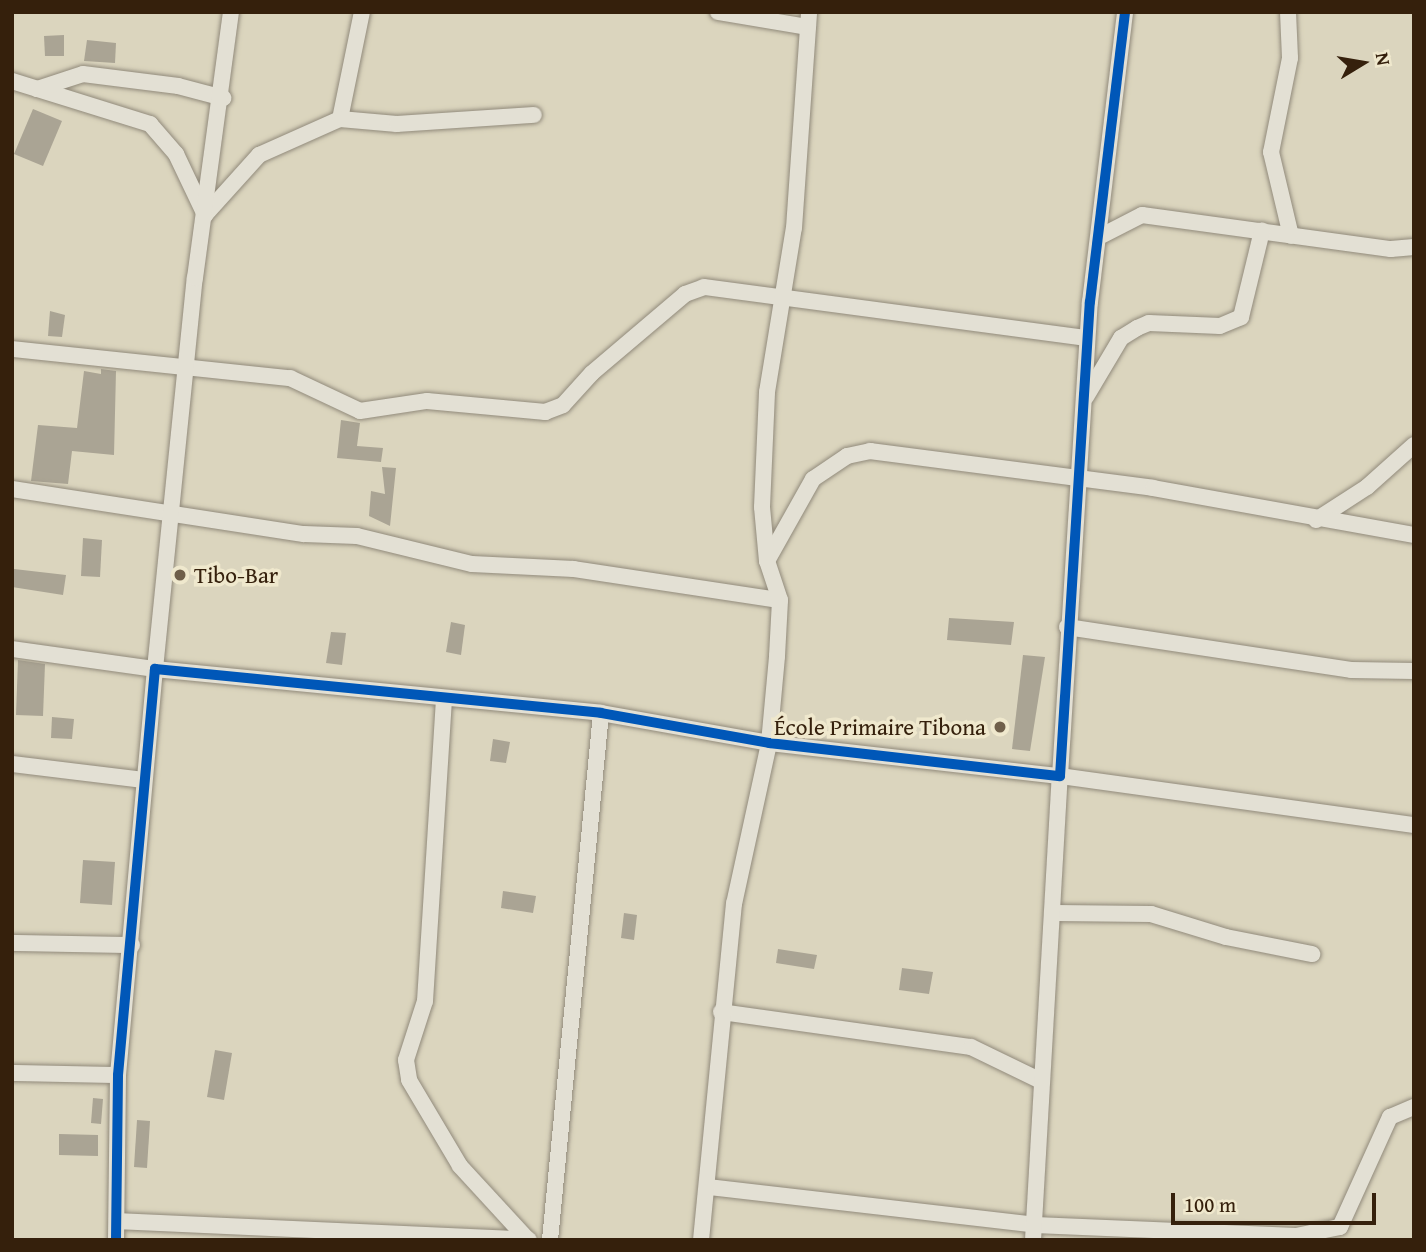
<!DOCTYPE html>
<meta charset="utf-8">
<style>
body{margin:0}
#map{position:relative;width:1426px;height:1252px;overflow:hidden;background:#dbd5be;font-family:"Gentium Book Plus",serif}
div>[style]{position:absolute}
.building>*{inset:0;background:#aaa494}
.roads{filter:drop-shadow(0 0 2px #918a7b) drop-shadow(0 0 2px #918a7b)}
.minor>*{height:16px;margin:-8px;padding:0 8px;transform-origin:8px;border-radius:8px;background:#e3e0d4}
.cycleway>*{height:10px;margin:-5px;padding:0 5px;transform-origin:5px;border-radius:5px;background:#0057b8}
.dots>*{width:19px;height:19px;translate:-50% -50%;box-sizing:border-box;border:4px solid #efe8cd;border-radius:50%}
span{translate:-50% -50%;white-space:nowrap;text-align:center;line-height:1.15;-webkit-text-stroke:7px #efe8cd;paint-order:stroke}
.poi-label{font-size:23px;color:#35200c}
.left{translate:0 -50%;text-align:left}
.right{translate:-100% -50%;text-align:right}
.frame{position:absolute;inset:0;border:14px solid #35200c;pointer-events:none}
.north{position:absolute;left:1328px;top:28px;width:70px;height:70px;-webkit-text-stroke:5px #efe8cd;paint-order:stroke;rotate:79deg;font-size:19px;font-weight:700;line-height:28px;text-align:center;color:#35200c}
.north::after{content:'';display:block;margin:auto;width:24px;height:32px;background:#35200c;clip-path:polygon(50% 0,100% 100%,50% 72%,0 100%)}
.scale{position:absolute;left:1171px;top:1193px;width:205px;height:32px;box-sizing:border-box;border:4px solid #35200c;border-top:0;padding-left:9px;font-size:21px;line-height:24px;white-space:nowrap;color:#35200c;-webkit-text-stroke:5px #efe8cd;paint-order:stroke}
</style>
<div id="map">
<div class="building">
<i style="clip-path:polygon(64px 35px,64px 56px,45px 56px,44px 36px)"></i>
<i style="clip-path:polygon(87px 40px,116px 43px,115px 63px,84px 61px)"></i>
<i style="clip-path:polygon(33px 109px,62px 121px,43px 166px,14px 154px)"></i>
<i style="clip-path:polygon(50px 311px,65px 315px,62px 337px,48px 336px)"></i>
<i style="clip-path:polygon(101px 369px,116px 371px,114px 455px,72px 451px,68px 484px,31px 481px,38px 425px,77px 428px,84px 371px,101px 374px)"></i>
<i style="clip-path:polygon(341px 420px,360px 423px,357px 446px,383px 448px,381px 462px,337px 458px)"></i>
<i style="clip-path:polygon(382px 467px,396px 468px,390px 526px,369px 516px,371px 491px,385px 494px)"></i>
<i style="clip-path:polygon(83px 538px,102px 540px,100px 577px,81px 576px)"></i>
<i style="clip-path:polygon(14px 569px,66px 575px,63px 595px,12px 587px)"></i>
<i style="clip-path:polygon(949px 618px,1014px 622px,1011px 645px,947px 640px)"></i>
<i style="clip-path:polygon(451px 622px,465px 625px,461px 655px,446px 652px)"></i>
<i style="clip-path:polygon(331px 632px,346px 633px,342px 665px,326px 663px)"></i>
<i style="clip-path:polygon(1023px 655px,1045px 657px,1030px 751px,1012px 749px)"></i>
<i style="clip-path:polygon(18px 660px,45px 664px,43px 716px,16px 715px)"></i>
<i style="clip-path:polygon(52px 717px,74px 719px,72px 739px,51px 738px)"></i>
<i style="clip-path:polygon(493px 739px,510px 742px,506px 763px,490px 761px)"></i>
<i style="clip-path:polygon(83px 860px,115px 862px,112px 905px,80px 903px)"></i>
<i style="clip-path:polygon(503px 891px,536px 896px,533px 913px,501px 908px)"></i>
<i style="clip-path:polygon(624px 913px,637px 915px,634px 940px,621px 938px)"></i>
<i style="clip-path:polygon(778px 949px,817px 955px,814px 969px,776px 963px)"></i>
<i style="clip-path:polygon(902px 968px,933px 972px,929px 994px,899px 990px)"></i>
<i style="clip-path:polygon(215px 1050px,232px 1053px,224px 1100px,207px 1097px)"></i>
<i style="clip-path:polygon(93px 1098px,103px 1099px,101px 1124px,91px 1123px)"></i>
<i style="clip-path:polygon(137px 1120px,150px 1121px,147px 1168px,134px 1167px)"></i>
<i style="clip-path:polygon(59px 1134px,98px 1135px,98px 1156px,59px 1155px)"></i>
</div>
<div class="roads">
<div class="minor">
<i style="left:718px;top:12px;width:91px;rotate:9.5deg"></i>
<i style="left:1288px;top:12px;width:46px;rotate:87.5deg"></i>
<i style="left:1290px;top:58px;width:96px;rotate:101.4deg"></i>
<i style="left:1271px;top:152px;width:86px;rotate:76.6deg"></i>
<i style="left:12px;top:81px;width:145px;rotate:17.3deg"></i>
<i style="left:150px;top:124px;width:40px;rotate:49deg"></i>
<i style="left:176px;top:154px;width:68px;rotate:64.6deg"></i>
<i style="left:205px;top:215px;width:81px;rotate:-48deg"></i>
<i style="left:259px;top:155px;width:89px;rotate:-24deg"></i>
<i style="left:340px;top:119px;width:109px;rotate:-78.4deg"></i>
<i style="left:37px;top:89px;width:48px;rotate:-18.1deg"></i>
<i style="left:83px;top:74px;width:96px;rotate:7.2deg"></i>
<i style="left:178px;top:86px;width:47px;rotate:14.9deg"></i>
<i style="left:340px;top:119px;width:57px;rotate:5deg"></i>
<i style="left:397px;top:124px;width:137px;rotate:-3.8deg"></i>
<i style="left:1103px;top:235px;width:44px;rotate:-27.1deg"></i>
<i style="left:1142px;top:215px;width:251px;rotate:7.8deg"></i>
<i style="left:1391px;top:249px;width:23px;rotate:-5deg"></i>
<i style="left:12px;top:349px;width:280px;rotate:6deg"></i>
<i style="left:290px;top:378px;width:77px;rotate:25.2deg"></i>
<i style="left:360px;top:411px;width:68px;rotate:-8.5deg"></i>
<i style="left:427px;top:401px;width:119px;rotate:5.3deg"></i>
<i style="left:545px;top:412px;width:19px;rotate:-21deg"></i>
<i style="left:563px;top:405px;width:43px;rotate:-47.8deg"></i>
<i style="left:592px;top:373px;width:122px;rotate:-40.3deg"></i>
<i style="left:685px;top:294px;width:20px;rotate:-20deg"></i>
<i style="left:704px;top:287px;width:386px;rotate:7.6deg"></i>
<i style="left:1086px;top:397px;width:69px;rotate:-59.3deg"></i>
<i style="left:1121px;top:338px;width:19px;rotate:-32deg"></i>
<i style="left:1137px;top:328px;width:13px;rotate:-23deg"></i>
<i style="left:1149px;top:323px;width:71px;rotate:2.4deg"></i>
<i style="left:1220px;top:326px;width:23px;rotate:-23deg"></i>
<i style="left:1241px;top:317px;width:89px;rotate:-76.3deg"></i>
<i style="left:12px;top:489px;width:295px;rotate:8.8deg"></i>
<i style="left:304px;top:534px;width:53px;rotate:2.2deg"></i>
<i style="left:357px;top:536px;width:118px;rotate:13.7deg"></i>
<i style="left:472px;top:564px;width:102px;rotate:2.8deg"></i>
<i style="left:574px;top:569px;width:208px;rotate:8.6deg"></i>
<i style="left:1316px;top:520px;width:61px;rotate:-32.9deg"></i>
<i style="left:1367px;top:487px;width:63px;rotate:-41.8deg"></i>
<i style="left:767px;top:561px;width:94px;rotate:-60.7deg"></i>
<i style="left:813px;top:479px;width:41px;rotate:-34.1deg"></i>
<i style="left:847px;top:456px;width:24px;rotate:-12deg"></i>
<i style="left:870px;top:451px;width:285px;rotate:7.4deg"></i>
<i style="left:1153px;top:488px;width:265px;rotate:10.2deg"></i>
<i style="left:1067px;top:627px;width:287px;rotate:8.6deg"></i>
<i style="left:1351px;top:670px;width:63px;rotate:0.9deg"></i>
<i style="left:12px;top:649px;width:144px;rotate:8deg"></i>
<i style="left:155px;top:669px;width:393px;rotate:-84.2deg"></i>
<i style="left:195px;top:278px;width:268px;rotate:-82.3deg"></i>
<i style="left:444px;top:699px;width:303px;rotate:93.6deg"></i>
<i style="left:425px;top:1001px;width:62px;rotate:107.9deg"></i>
<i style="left:406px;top:1060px;width:20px;rotate:81deg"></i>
<i style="left:409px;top:1080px;width:100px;rotate:59.3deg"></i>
<i style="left:460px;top:1166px;width:100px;rotate:47.4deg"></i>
<i style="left:12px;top:764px;width:133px;rotate:6.9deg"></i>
<i style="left:1055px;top:913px;width:96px;rotate:0.6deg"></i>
<i style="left:1151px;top:914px;width:78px;rotate:17deg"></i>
<i style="left:1226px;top:937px;width:88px;rotate:11.2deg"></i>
<i style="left:12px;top:943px;width:120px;rotate:1deg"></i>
<i style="left:721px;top:1012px;width:252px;rotate:8deg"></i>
<i style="left:971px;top:1047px;width:78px;rotate:25.9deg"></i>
<i style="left:12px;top:1073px;width:106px;rotate:1.1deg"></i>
<i style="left:709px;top:1187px;width:328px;rotate:6.6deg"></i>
<i style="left:1035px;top:1225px;width:261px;rotate:2.4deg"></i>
<i style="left:1296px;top:1236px;width:45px;rotate:-11.6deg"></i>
<i style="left:1340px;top:1227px;width:121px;rotate:-65.6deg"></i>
<i style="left:1390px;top:1117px;width:26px;rotate:-23deg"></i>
<i style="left:118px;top:1221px;width:411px;rotate:2.6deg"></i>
<i style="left:116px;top:1240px;width:165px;rotate:-89.3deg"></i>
<i style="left:118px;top:1075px;width:408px;rotate:-84.8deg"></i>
<i style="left:155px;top:669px;width:448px;rotate:5.6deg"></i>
<i style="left:601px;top:713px;width:171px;rotate:10.1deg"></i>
<i style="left:769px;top:743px;width:293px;rotate:6.5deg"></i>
<i style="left:1060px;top:776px;width:475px;rotate:-86.4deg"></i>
<i style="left:1090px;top:302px;width:292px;rotate:-83.1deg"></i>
<i style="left:550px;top:1240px;width:529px;rotate:-84.47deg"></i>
<i style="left:701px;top:1240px;width:338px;rotate:-84.4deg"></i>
<i style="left:734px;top:904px;width:165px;rotate:-77.7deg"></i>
<i style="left:769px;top:743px;width:87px;rotate:-84.7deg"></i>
<i style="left:777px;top:656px;width:56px;rotate:-86.9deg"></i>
<i style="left:780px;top:600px;width:41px;rotate:-108.4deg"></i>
<i style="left:767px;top:561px;width:54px;rotate:-95.3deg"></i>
<i style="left:762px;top:507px;width:115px;rotate:-87.5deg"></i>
<i style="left:767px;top:392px;width:166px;rotate:-80.7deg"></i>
<i style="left:794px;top:228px;width:217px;rotate:-86deg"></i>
<i style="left:1033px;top:1240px;width:465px;rotate:-86.7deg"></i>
<i style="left:1060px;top:776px;width:357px;rotate:7.9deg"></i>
</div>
</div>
<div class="cycleway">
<i style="left:116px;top:1240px;width:165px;rotate:-89.3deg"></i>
<i style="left:118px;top:1075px;width:408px;rotate:-84.8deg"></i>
<i style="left:155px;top:669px;width:448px;rotate:5.6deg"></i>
<i style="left:601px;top:713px;width:171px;rotate:10.1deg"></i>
<i style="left:769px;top:743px;width:293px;rotate:6.5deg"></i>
<i style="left:1060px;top:776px;width:475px;rotate:-86.4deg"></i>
<i style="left:1090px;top:302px;width:292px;rotate:-83.1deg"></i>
</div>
<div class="dots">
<i style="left:180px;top:575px;background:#6f5f4a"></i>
<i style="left:1000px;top:727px;background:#6f5f4a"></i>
</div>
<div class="poi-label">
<span class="left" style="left:194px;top:575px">Tibo-Bar</span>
<span class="right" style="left:986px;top:727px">École Primaire Tibona</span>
</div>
<div class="frame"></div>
<div class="north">N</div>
<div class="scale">100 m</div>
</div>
